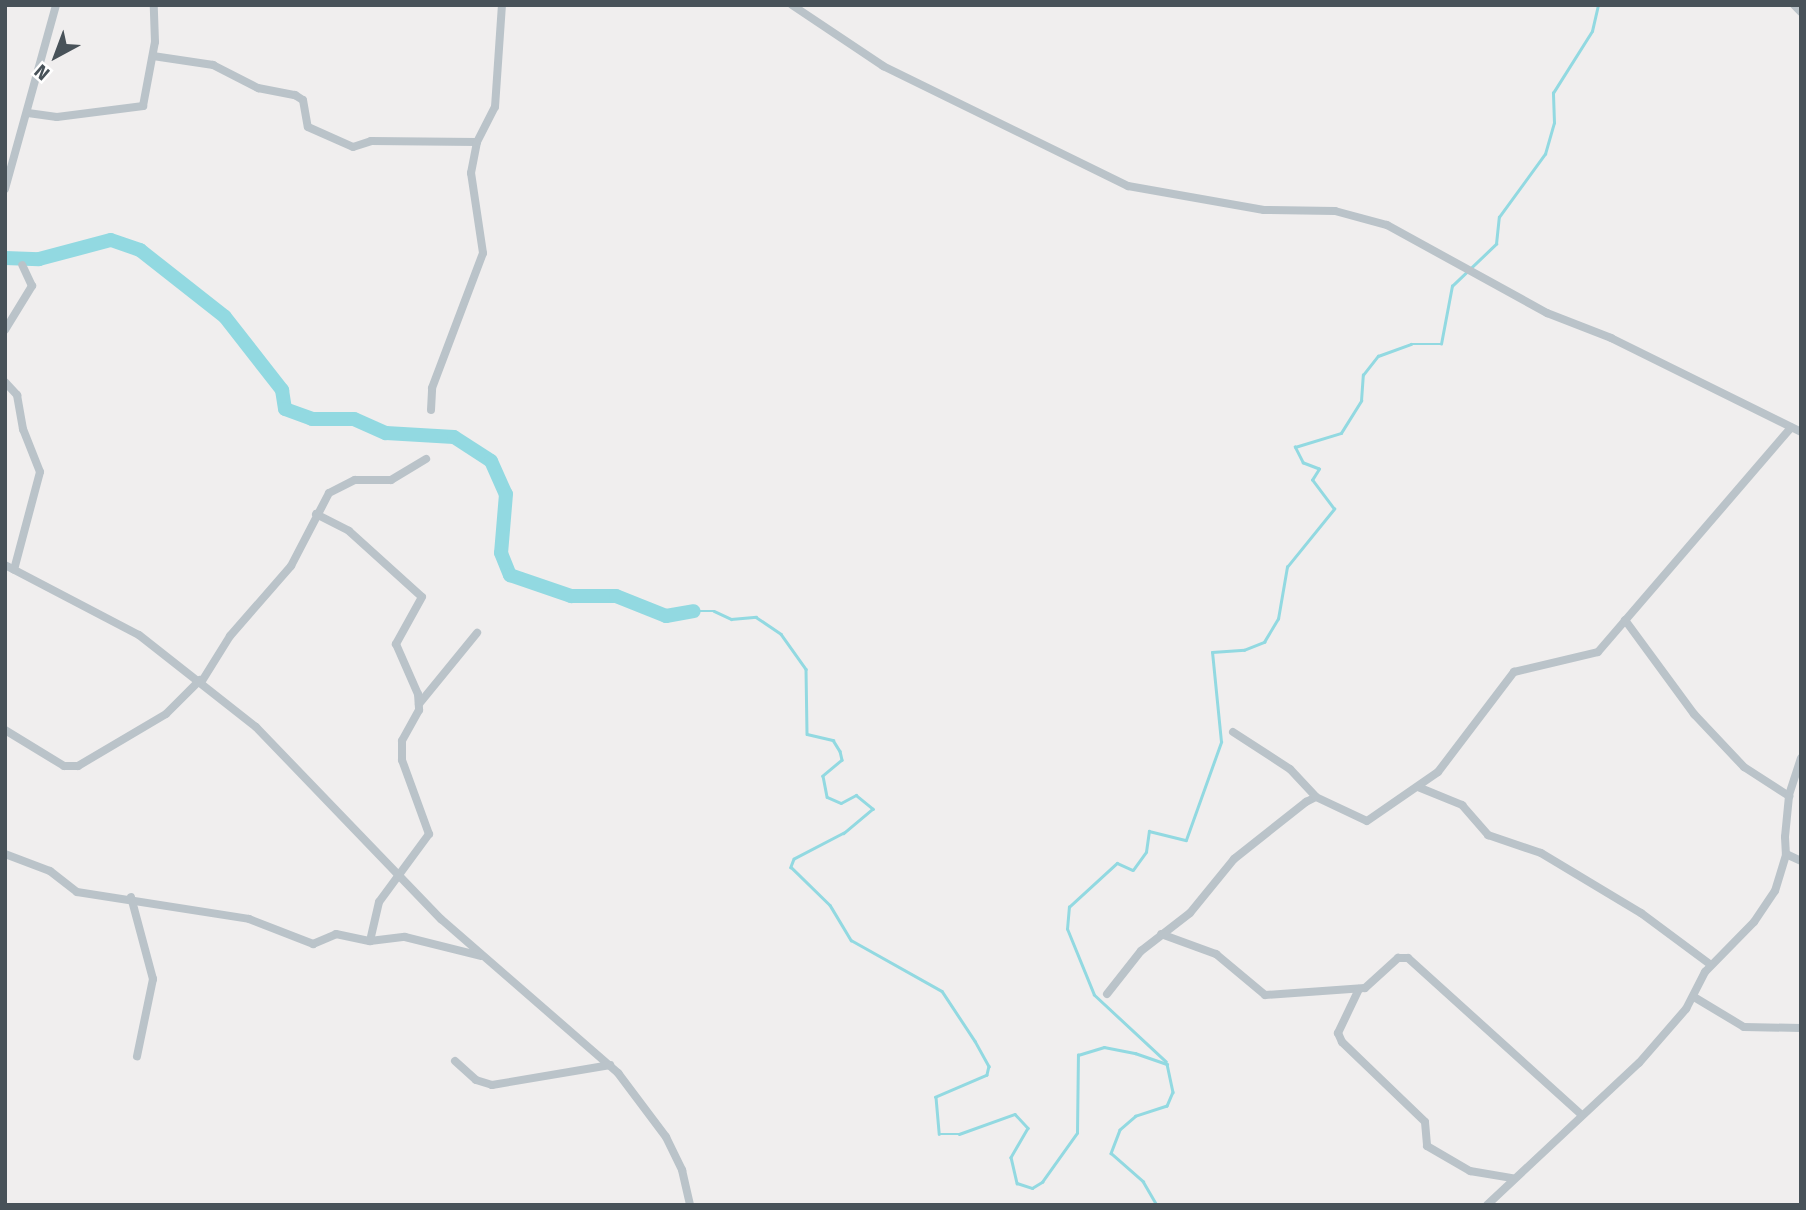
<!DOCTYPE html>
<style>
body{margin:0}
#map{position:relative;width:1806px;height:1210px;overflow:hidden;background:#f0eeee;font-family:"Fira Sans",sans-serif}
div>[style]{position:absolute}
.stream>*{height:2.5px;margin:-1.25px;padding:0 1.25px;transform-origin:1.25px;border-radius:1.25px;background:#92d9e1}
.river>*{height:14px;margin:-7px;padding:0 7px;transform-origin:7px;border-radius:7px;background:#92d9e1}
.street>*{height:8px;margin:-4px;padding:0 4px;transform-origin:4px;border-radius:4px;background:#bac3c9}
span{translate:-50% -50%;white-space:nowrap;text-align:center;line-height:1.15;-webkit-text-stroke:5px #fff;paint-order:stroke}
.frame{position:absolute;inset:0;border:7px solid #485259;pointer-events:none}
.north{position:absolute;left:21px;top:21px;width:70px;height:70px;-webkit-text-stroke:5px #fff;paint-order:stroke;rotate:221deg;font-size:19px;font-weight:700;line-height:28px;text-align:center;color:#485259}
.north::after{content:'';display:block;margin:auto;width:24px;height:32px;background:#485259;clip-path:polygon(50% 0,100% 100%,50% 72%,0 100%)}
</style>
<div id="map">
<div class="stream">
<i style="left:694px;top:611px;width:20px"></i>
<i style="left:714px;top:611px;width:19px;rotate:25deg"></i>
<i style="left:731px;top:619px;width:25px;rotate:-5deg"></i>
<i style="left:756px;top:617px;width:30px;rotate:34deg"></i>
<i style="left:781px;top:634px;width:43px;rotate:54.5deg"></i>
<i style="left:806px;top:669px;width:65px;rotate:89.1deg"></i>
<i style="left:807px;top:734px;width:27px;rotate:13deg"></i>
<i style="left:833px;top:740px;width:13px;rotate:58deg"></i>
<i style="left:840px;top:751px;width:9px;rotate:77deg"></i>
<i style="left:842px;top:760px;width:25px;rotate:140deg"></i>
<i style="left:823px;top:776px;width:21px;rotate:79deg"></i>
<i style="left:827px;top:797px;width:15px;rotate:23deg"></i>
<i style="left:841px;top:803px;width:17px;rotate:-28deg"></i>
<i style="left:856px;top:795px;width:22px;rotate:39deg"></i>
<i style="left:873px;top:809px;width:38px;rotate:140deg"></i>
<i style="left:844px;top:833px;width:56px;rotate:152.5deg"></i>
<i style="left:794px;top:859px;width:9px;rotate:111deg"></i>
<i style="left:791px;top:867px;width:54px;rotate:44.3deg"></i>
<i style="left:830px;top:905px;width:41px;rotate:59deg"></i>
<i style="left:851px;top:940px;width:104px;rotate:29.3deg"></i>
<i style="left:942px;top:991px;width:60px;rotate:56.6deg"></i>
<i style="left:975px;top:1041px;width:29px;rotate:61deg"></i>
<i style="left:989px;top:1066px;width:9px;rotate:103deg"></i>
<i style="left:987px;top:1075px;width:56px;rotate:156.7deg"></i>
<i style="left:936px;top:1097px;width:37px;rotate:85deg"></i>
<i style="left:939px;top:1134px;width:20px"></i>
<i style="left:959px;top:1134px;width:59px;rotate:-19.7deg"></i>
<i style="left:1015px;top:1114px;width:19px;rotate:47deg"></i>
<i style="left:1028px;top:1128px;width:34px;rotate:120deg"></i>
<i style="left:1011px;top:1157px;width:27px;rotate:77deg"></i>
<i style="left:1017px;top:1183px;width:16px;rotate:18deg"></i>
<i style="left:1032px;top:1188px;width:12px;rotate:-31deg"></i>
<i style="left:1042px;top:1182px;width:60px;rotate:-54.5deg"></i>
<i style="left:1077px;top:1133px;width:78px;rotate:-89.3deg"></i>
<i style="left:1078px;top:1055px;width:27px;rotate:-17deg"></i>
<i style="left:1104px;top:1047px;width:32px;rotate:11deg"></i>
<i style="left:1135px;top:1053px;width:34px;rotate:19deg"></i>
<i style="left:1167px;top:1064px;width:29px;rotate:78deg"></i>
<i style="left:1173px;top:1092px;width:15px;rotate:113deg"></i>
<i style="left:1167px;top:1106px;width:33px;rotate:162deg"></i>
<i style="left:1136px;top:1116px;width:21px;rotate:139deg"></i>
<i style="left:1120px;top:1130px;width:25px;rotate:111deg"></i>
<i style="left:1111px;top:1153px;width:43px;rotate:41.2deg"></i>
<i style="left:1143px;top:1181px;width:28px;rotate:60deg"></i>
<i style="left:1166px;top:1062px;width:98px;rotate:-137.1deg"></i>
<i style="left:1094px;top:995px;width:71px;rotate:-112.2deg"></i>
<i style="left:1067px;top:929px;width:22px;rotate:-85deg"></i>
<i style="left:1069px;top:907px;width:65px;rotate:-42.5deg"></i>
<i style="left:1117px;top:863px;width:17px;rotate:24deg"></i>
<i style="left:1133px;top:870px;width:22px;rotate:-54deg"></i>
<i style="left:1146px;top:852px;width:21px;rotate:-82deg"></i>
<i style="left:1149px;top:831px;width:38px;rotate:14deg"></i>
<i style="left:1186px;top:840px;width:104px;rotate:-70.3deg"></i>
<i style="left:1221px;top:742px;width:90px;rotate:-95.7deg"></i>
<i style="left:1212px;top:652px;width:32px;rotate:-4deg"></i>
<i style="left:1244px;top:650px;width:22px;rotate:-22deg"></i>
<i style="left:1264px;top:642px;width:27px;rotate:-59deg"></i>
<i style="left:1278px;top:619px;width:53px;rotate:-80.2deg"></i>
<i style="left:1287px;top:567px;width:75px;rotate:-51deg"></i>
<i style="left:1334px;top:509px;width:36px;rotate:-127deg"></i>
<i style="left:1312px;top:480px;width:13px;rotate:-58deg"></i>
<i style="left:1319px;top:469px;width:17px;rotate:-159deg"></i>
<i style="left:1303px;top:463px;width:18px;rotate:-117deg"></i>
<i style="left:1295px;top:447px;width:48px;rotate:-16.9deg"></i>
<i style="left:1341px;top:433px;width:38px;rotate:-58deg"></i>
<i style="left:1361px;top:401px;width:26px;rotate:-86deg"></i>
<i style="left:1363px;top:375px;width:24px;rotate:-52deg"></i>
<i style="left:1378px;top:356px;width:35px;rotate:-20deg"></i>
<i style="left:1411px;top:344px;width:30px"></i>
<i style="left:1441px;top:344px;width:59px;rotate:-79.3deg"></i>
<i style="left:1452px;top:286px;width:61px;rotate:-43.7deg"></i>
<i style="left:1496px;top:244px;width:27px;rotate:-84deg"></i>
<i style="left:1499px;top:217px;width:78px;rotate:-53.9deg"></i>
<i style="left:1545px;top:154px;width:32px;rotate:-74deg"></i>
<i style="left:1554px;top:123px;width:30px;rotate:-92deg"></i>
<i style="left:1553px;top:93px;width:73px;rotate:-57.8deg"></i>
<i style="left:1592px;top:31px;width:27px;rotate:-77deg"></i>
</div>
<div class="river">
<i style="left:5px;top:258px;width:34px;rotate:2deg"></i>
<i style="left:39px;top:259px;width:74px;rotate:-14.8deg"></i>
<i style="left:111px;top:240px;width:31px;rotate:19deg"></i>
<i style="left:140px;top:250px;width:108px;rotate:38.2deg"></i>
<i style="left:225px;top:317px;width:93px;rotate:52deg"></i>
<i style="left:282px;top:390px;width:19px;rotate:81deg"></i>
<i style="left:285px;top:409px;width:29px;rotate:20deg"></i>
<i style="left:312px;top:419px;width:42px"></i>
<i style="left:354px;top:419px;width:35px;rotate:24deg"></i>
<i style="left:386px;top:433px;width:68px;rotate:3.4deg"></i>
<i style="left:454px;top:437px;width:44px;rotate:33deg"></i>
<i style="left:491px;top:461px;width:36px;rotate:66deg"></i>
<i style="left:506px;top:494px;width:59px;rotate:94.8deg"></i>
<i style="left:501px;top:553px;width:24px;rotate:68deg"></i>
<i style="left:510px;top:575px;width:65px;rotate:19deg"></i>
<i style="left:571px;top:596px;width:45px"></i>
<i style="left:616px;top:596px;width:54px;rotate:21.8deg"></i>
<i style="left:666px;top:616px;width:28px;rotate:-10deg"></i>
</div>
<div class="street">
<i style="left:792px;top:5px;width:110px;rotate:33.8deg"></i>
<i style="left:883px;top:66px;width:273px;rotate:26.1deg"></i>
<i style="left:1128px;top:186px;width:138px;rotate:10deg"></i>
<i style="left:1264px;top:210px;width:71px;rotate:0.8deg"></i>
<i style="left:1335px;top:211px;width:54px;rotate:15.1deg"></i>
<i style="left:1387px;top:225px;width:183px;rotate:28.8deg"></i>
<i style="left:1547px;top:313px;width:69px;rotate:21.3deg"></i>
<i style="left:1611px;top:338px;width:212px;rotate:26.3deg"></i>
<i style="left:1794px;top:5px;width:10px;rotate:45deg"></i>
<i style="left:153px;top:56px;width:61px;rotate:8.5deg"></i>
<i style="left:213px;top:65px;width:51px;rotate:27.1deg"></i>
<i style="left:258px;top:88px;width:38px;rotate:11deg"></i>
<i style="left:295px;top:95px;width:9px;rotate:32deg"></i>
<i style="left:303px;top:100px;width:27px;rotate:80deg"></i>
<i style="left:308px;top:127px;width:49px;rotate:24deg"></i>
<i style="left:353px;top:147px;width:19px;rotate:-18deg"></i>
<i style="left:371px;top:141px;width:106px;rotate:0.5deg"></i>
<i style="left:28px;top:113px;width:29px;rotate:8deg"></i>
<i style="left:57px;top:117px;width:87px;rotate:-7.3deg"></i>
<i style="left:143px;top:106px;width:65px;rotate:-79.4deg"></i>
<i style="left:155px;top:42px;width:37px;rotate:-92deg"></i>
<i style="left:5px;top:189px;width:191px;rotate:-74.5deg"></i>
<i style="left:5px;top:330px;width:52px;rotate:-58.5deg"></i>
<i style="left:32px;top:286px;width:23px;rotate:-115deg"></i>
<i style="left:5px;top:382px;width:18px;rotate:47deg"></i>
<i style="left:17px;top:395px;width:35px;rotate:80deg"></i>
<i style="left:23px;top:429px;width:46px;rotate:68.4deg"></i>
<i style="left:40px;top:472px;width:101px;rotate:104.9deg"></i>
<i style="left:431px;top:410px;width:22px;rotate:-87deg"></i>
<i style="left:432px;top:388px;width:144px;rotate:-69.3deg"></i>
<i style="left:483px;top:253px;width:81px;rotate:-98.5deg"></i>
<i style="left:471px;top:173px;width:32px;rotate:-79deg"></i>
<i style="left:477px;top:142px;width:39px;rotate:-63deg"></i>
<i style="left:495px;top:107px;width:102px;rotate:-86.1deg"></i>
<i style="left:316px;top:514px;width:37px;rotate:27deg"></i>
<i style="left:349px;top:531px;width:98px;rotate:42.1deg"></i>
<i style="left:422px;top:597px;width:54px;rotate:119deg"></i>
<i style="left:396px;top:644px;width:55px;rotate:66.3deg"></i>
<i style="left:418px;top:694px;width:16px;rotate:86deg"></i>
<i style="left:419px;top:710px;width:35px;rotate:119deg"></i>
<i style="left:402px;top:741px;width:19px;rotate:90deg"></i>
<i style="left:402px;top:760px;width:79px;rotate:70deg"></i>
<i style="left:429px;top:834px;width:84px;rotate:126.3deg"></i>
<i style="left:379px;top:902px;width:40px;rotate:103deg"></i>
<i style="left:5px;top:565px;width:151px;rotate:27.6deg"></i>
<i style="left:139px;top:635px;width:149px;rotate:38.2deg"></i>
<i style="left:256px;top:727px;width:267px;rotate:46.1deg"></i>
<i style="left:441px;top:919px;width:235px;rotate:41deg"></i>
<i style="left:618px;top:1073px;width:80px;rotate:53.1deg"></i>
<i style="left:666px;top:1137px;width:37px;rotate:64deg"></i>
<i style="left:682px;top:1170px;width:36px;rotate:77deg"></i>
<i style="left:1625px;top:620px;width:117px;rotate:53.7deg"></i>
<i style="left:1694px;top:714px;width:73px;rotate:46.7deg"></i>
<i style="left:1744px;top:767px;width:54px;rotate:32.8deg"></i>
<i style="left:202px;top:681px;width:53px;rotate:-58.1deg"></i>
<i style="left:230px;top:636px;width:93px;rotate:-48.9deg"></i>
<i style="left:291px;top:566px;width:82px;rotate:-62.5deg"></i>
<i style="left:329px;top:493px;width:29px;rotate:-27deg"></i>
<i style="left:355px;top:480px;width:36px"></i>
<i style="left:391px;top:480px;width:41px;rotate:-31deg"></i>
<i style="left:419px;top:704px;width:92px;rotate:-50.8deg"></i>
<i style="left:5px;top:730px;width:69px;rotate:31.4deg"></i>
<i style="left:64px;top:766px;width:14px"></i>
<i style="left:78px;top:766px;width:102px;rotate:-30.6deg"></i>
<i style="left:166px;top:714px;width:48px;rotate:-45deg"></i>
<i style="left:1233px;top:732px;width:68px;rotate:33deg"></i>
<i style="left:1290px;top:769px;width:38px;rotate:47deg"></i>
<i style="left:1801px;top:758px;width:40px;rotate:108deg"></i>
<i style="left:1789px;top:796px;width:41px;rotate:95.6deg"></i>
<i style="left:1785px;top:837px;width:17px;rotate:87deg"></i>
<i style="left:1786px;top:854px;width:17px;rotate:25deg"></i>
<i style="left:1418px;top:787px;width:48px;rotate:22.2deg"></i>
<i style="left:1462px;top:805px;width:40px;rotate:49deg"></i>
<i style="left:1488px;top:835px;width:56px;rotate:18.8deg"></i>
<i style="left:1541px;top:853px;width:117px;rotate:31deg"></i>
<i style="left:1641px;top:913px;width:87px;rotate:36.6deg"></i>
<i style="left:5px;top:854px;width:48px;rotate:20.7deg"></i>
<i style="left:50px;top:871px;width:34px;rotate:38deg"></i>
<i style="left:77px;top:892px;width:174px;rotate:8.9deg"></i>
<i style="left:249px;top:919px;width:69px;rotate:21.3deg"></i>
<i style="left:313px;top:944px;width:25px;rotate:-23deg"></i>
<i style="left:336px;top:934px;width:35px;rotate:12deg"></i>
<i style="left:370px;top:941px;width:35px;rotate:-7deg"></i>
<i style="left:405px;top:937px;width:78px;rotate:14deg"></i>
<i style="left:131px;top:897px;width:85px;rotate:75deg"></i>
<i style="left:153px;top:979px;width:79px;rotate:101.7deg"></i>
<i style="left:1161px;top:934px;width:59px;rotate:20deg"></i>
<i style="left:1216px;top:954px;width:64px;rotate:39.9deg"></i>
<i style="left:1265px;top:995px;width:100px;rotate:-4deg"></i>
<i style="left:1365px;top:988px;width:45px;rotate:-42.3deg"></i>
<i style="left:1398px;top:958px;width:10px"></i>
<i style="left:1408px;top:958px;width:234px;rotate:42.1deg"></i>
<i style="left:1359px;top:989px;width:49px;rotate:115.5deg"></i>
<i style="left:1338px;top:1033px;width:10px;rotate:66deg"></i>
<i style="left:1342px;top:1042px;width:115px;rotate:43.9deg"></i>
<i style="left:1425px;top:1122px;width:24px;rotate:85deg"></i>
<i style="left:1427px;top:1146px;width:50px;rotate:30.2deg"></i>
<i style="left:1470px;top:1171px;width:43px;rotate:9.5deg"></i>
<i style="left:1107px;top:994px;width:55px;rotate:-51.7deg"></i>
<i style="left:1141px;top:951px;width:62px;rotate:-37.8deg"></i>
<i style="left:1190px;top:913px;width:70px;rotate:-50.8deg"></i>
<i style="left:1234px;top:859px;width:92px;rotate:-38.4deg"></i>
<i style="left:1306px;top:802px;width:11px;rotate:-27deg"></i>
<i style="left:1316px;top:797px;width:56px;rotate:25.2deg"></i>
<i style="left:1367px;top:821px;width:86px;rotate:-34.6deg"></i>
<i style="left:1438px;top:772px;width:126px;rotate:-52.8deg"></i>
<i style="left:1514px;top:672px;width:86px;rotate:-13.4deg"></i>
<i style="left:1598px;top:652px;width:296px;rotate:-49.3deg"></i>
<i style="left:1694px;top:997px;width:58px;rotate:31deg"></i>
<i style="left:1744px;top:1027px;width:57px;rotate:1deg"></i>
<i style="left:455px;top:1061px;width:28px;rotate:42deg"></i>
<i style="left:476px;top:1080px;width:17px;rotate:17deg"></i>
<i style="left:492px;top:1085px;width:120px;rotate:-9.6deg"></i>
<i style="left:1487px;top:1205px;width:208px;rotate:-43.1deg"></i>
<i style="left:1639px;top:1063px;width:72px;rotate:-49deg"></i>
<i style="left:1686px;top:1009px;width:42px;rotate:-62.8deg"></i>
<i style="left:1705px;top:972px;width:70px;rotate:-45.6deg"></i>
<i style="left:1754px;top:922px;width:37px;rotate:-56deg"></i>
<i style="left:1775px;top:891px;width:39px;rotate:-73deg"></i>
</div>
<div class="frame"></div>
<div class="north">N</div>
</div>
